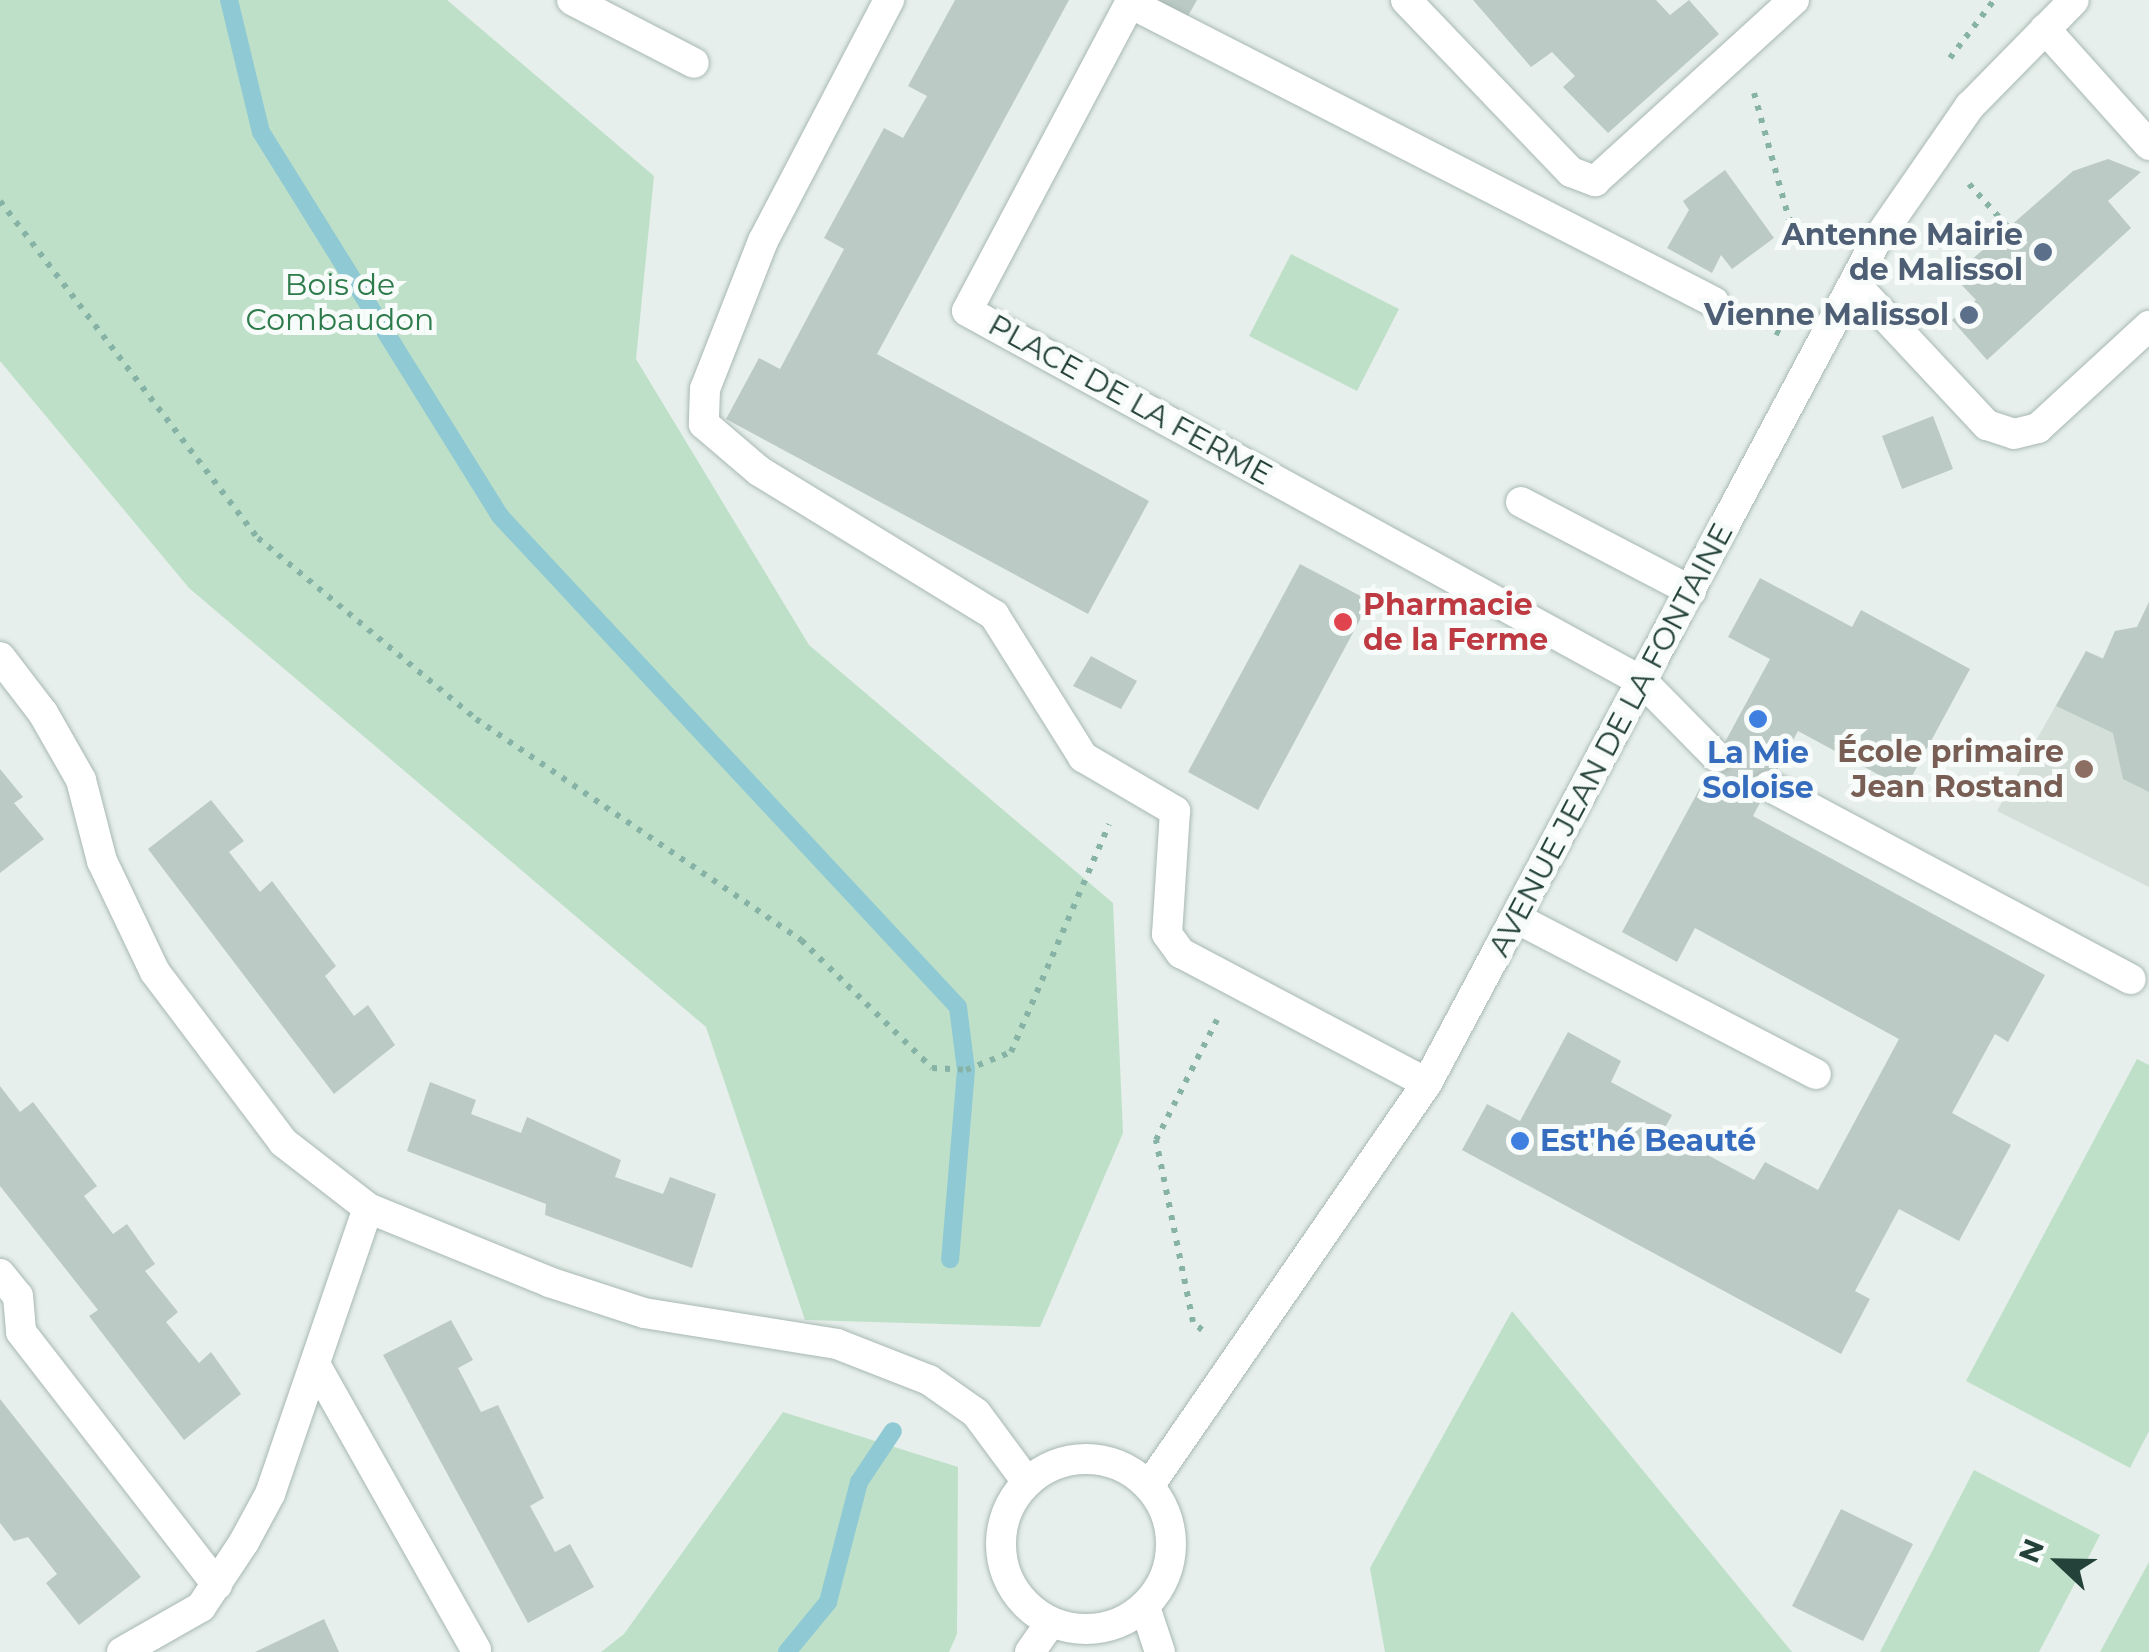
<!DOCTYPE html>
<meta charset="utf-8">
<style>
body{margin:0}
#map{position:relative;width:2149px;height:1652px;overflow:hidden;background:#e6efeb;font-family:Montserrat,sans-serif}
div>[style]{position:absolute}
.built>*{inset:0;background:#d4dfda}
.green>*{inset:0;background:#bfe0c8}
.stream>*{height:18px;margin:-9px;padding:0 9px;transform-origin:9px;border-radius:9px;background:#8ec9d4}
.building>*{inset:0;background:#bbcac4}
.minor-tunnel>*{height:30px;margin-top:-15px;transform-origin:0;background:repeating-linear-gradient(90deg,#bfccc8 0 30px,transparent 0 45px)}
.path>*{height:6px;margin-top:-3px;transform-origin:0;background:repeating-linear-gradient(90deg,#86b3a5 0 5px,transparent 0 13px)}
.roads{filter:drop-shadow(0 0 2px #a8b8b2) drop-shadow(0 0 2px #a8b8b2)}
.minor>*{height:30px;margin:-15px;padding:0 15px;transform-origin:15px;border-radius:15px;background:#fff}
.minor>.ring{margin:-15px;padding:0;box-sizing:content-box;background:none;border:30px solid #fff;border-radius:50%}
.dots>*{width:28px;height:28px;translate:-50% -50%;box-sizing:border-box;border:5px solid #f7fbf9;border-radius:50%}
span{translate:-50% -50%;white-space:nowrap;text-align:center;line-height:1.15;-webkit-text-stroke:10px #f7fbf9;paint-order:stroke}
.service-label{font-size:30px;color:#4e5e75;font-weight:700}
.right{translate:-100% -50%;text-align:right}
.park-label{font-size:30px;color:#2d7a4b}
.street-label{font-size:30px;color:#24423a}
.health-label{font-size:30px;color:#be3a42;font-weight:700}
.left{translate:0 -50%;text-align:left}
.education-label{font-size:30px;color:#785e54;font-weight:700}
.shop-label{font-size:30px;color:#366cbe;font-weight:700}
.north{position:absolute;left:2009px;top:1512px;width:100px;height:100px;-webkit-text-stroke:8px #f7fbf9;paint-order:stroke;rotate:292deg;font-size:28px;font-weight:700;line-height:40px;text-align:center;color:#24423a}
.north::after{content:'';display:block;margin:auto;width:35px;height:45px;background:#24423a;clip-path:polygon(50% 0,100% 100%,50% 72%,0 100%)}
</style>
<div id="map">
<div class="built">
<i style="clip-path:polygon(2149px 602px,2149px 887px,1997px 811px,2086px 651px,2103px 658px,2115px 631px,2137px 627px)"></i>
</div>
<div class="green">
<i style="clip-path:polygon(0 0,447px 0,654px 176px,636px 359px,809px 645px,1113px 903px,1123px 1133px,1040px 1327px,805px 1320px,706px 1027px,189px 588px,0 361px)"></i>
<i style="clip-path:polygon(1291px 254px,1399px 309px,1357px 391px,1249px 336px)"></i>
<i style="clip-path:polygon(2137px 1059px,2149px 1065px,2149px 1431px,2130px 1468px,1966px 1381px)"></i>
<i style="clip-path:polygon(1512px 1311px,1792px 1652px,1385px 1652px,1370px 1568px)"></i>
<i style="clip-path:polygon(783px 1412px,958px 1467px,957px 1634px,949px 1652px,601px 1652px,624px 1634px)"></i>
<i style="clip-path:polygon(1974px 1470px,2100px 1535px,2039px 1652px,1880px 1652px)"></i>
<i style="clip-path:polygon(2149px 1562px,2149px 1652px,2100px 1652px)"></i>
</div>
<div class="stream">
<i style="left:229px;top:0;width:136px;rotate:76.4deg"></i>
<i style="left:261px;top:132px;width:452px;rotate:58.1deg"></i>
<i style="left:500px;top:516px;width:671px;rotate:46.99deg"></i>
<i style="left:958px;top:1007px;width:64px;rotate:82.8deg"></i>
<i style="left:966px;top:1070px;width:190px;rotate:94.8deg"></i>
<i style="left:787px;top:1652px;width:65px;rotate:-50.6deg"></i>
<i style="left:828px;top:1602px;width:124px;rotate:-75.5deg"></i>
<i style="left:859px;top:1482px;width:61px;rotate:-56.3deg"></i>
</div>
<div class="building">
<i style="clip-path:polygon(955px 0,1069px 0,877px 354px,1149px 501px,1088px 614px,726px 419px,759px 358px,780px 369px,844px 249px,824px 238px,884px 128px,903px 138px,927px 96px,908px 86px)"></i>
<i style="clip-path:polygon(1141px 0,1197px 0,1184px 23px)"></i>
<i style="clip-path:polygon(1473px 0,1656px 0,1670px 15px,1689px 0,1719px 34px,1608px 133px,1563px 87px,1575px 76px,1552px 52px,1531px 67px)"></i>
<i style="clip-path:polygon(2108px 159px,2141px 172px,2108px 201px,2131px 228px,1987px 360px,1952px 320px,1976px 300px,1953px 276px,2073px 171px)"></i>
<i style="clip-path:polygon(1725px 170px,1774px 238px,1732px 269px,1721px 255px,1712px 273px,1667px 248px,1689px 210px,1683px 201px)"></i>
<i style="clip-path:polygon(1933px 416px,1953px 469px,1902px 489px,1882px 436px)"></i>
<i style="clip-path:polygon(1300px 564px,1370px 601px,1258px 810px,1188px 772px)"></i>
<i style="clip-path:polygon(1760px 578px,1852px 627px,1861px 610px,1970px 669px,1905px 789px,1798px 731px,1753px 816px,2045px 975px,2008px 1042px,1995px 1034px,1952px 1113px,2011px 1145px,1959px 1241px,1899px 1209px,1855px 1291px,1870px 1299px,1841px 1354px,1462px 1150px,1487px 1104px,1520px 1121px,1568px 1032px,1621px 1061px,1611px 1082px,1672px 1115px,1663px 1131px,1754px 1180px,1765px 1162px,1818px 1190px,1899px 1039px,1695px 928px,1677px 962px,1622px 932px,1770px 659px,1728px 637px)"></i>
<i style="clip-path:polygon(2149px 602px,2149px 792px,2123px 779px,2113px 733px,2056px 706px,2086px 651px,2103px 659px,2115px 631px,2137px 627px)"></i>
<i style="clip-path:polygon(1091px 656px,1137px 681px,1121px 709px,1073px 686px)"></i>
<i style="clip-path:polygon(0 769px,23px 797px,14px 803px,44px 839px,0 873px)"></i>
<i style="clip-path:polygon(211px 800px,244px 841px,229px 852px,260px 892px,272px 881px,336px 966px,325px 976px,354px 1016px,368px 1005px,395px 1045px,334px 1094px,148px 849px)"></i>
<i style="clip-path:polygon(430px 1082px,476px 1100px,471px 1114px,521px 1133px,527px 1117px,621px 1160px,615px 1177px,663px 1194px,670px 1177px,716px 1194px,692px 1268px,545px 1215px,546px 1204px,407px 1151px)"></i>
<i style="clip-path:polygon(0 1086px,20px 1112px,33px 1102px,97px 1186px,84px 1196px,113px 1234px,127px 1224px,155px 1264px,145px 1271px,178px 1312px,166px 1322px,199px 1363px,211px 1352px,241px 1394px,184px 1440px,89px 1316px,98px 1310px,0 1186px)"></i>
<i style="clip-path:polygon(451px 1320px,473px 1360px,458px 1368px,481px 1412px,498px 1405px,544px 1498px,530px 1506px,555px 1552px,570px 1544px,594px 1587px,528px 1623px,383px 1355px)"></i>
<i style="clip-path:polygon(0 1399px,141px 1577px,79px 1625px,46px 1583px,57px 1574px,28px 1537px,14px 1541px,0 1523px)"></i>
<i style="clip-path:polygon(1841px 1509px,1913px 1544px,1863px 1641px,1792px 1606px)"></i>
<i style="clip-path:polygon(324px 1619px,339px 1652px,255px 1652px)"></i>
</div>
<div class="minor-tunnel">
<i style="left:1717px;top:757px;width:60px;rotate:29.1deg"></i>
</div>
<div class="path">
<i style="left:1950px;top:58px;width:73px;rotate:-52.8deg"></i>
<i style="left:1754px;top:93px;width:131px;rotate:74.5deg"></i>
<i style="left:1789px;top:219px;width:46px;rotate:34.4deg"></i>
<i style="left:1969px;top:184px;width:58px;rotate:47.8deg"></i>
<i style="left:0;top:201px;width:424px;rotate:52.6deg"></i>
<i style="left:258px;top:538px;width:283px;rotate:39.7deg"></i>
<i style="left:476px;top:719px;width:393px;rotate:34.2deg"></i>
<i style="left:801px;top:940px;width:183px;rotate:44.3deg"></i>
<i style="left:932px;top:1068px;width:34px;rotate:3deg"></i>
<i style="left:966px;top:1070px;width:48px;rotate:-21.8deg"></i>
<i style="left:1011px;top:1052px;width:248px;rotate:-66.7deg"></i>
<i style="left:1752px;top:320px;width:32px;rotate:26deg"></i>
<i style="left:1202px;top:1330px;width:12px;rotate:-138deg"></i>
<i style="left:1193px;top:1322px;width:186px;rotate:-101.5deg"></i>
<i style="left:1156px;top:1140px;width:135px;rotate:-63.1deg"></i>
</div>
<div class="roads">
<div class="minor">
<i style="left:572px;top:0;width:137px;rotate:27.3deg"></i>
<i style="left:889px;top:0;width:272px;rotate:117.6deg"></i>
<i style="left:763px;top:241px;width:159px;rotate:111.4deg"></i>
<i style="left:705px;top:389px;width:35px;rotate:92deg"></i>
<i style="left:704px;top:424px;width:72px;rotate:40.5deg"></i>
<i style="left:759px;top:471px;width:276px;rotate:31.5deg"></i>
<i style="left:994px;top:615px;width:168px;rotate:57.9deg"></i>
<i style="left:1083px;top:757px;width:107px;rotate:30.4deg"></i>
<i style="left:1175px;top:811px;width:123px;rotate:93.7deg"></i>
<i style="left:1167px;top:934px;width:24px;rotate:54deg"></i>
<i style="left:1181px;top:953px;width:278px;rotate:27.9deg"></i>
<i style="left:1406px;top:0;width:238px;rotate:46.2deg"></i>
<i style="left:1571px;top:172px;width:26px;rotate:21deg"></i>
<i style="left:1595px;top:181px;width:269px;rotate:-42.3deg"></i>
<i style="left:2045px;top:29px;width:156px;rotate:48.1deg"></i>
<i style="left:1854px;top:283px;width:195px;rotate:46.9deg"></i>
<i style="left:1987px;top:425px;width:28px;rotate:18deg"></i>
<i style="left:2014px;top:434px;width:25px;rotate:-14deg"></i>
<i style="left:2038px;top:428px;width:151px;rotate:-42.6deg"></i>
<i style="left:1714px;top:302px;width:656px;rotate:-152.89deg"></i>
<i style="left:1130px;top:3px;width:348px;rotate:117.9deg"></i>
<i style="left:967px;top:311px;width:771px;rotate:28.76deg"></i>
<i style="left:1643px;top:682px;width:105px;rotate:45.4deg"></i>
<i style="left:1521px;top:502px;width:192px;rotate:27.6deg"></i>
<i style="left:0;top:657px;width:71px;rotate:52.5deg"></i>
<i style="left:43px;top:713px;width:77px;rotate:60.4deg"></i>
<i style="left:81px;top:780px;width:84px;rotate:75.5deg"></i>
<i style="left:102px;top:861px;width:123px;rotate:64.5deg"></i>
<i style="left:155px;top:972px;width:213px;rotate:53deg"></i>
<i style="left:283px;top:1142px;width:108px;rotate:37.8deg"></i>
<i style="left:368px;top:1208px;width:196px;rotate:22.2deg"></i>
<i style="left:549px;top:1282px;width:100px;rotate:18.1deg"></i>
<i style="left:644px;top:1313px;width:195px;rotate:9.1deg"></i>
<i style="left:837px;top:1344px;width:99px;rotate:21.4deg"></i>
<i style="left:929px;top:1380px;width:57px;rotate:35.1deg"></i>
<i style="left:976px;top:1413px;width:86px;rotate:53.5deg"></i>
<i style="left:1769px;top:786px;width:410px;rotate:28.1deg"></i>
<i style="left:1516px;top:918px;width:338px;rotate:27.5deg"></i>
<i style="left:0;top:1274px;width:28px;rotate:51deg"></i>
<i style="left:18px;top:1296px;width:36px;rotate:85deg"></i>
<i style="left:21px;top:1332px;width:320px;rotate:52.2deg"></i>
<i style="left:315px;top:1364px;width:328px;rotate:60.6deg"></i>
<i class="ring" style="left:1001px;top:1459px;width:140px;height:140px"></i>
<i style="left:1149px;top:1486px;width:490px;rotate:-55.4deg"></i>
<i style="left:1427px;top:1083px;width:952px;rotate:-61.93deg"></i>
<i style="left:1875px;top:243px;width:167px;rotate:-55.3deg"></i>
<i style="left:1970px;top:106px;width:148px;rotate:-45.5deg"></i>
<i style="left:1145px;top:1607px;width:47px;rotate:71.6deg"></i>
<i style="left:122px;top:1652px;width:91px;rotate:-29.7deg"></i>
<i style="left:201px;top:1607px;width:78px;rotate:-56.5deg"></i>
<i style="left:244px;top:1542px;width:55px;rotate:-61.6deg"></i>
<i style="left:270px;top:1494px;width:302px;rotate:-71.1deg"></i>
<i style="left:1030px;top:1652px;width:35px;rotate:-55deg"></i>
</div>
</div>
<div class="dots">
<i style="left:2043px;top:252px;background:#5c6f8a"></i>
<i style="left:1969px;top:315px;background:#5c6f8a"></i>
<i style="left:1343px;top:622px;background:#e0444e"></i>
<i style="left:1758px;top:719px;background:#3f7fe0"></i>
<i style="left:2084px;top:769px;background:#8d6e63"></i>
<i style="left:1520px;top:1141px;background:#3f7fe0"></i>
</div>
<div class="service-label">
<span class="right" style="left:2023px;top:252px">Antenne Mairie<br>de Malissol</span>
<span class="right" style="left:1949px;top:315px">Vienne Malissol</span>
</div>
<div class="park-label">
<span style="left:340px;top:302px">Bois de<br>Combaudon</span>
</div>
<div class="street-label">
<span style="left:1130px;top:400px;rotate:29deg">PLACE DE LA FERME</span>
<span style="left:1611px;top:740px;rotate:-62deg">AVENUE JEAN DE LA FONTAINE</span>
</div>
<div class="health-label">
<span class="left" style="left:1363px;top:622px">Pharmacie<br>de la Ferme</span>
</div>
<div class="education-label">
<span class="right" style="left:2064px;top:769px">École primaire<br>Jean Rostand</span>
</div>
<div class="shop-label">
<span style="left:1758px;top:770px">La Mie<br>Soloise</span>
<span class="left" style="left:1540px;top:1141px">Est'hé Beauté</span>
</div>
<div class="north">N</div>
</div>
